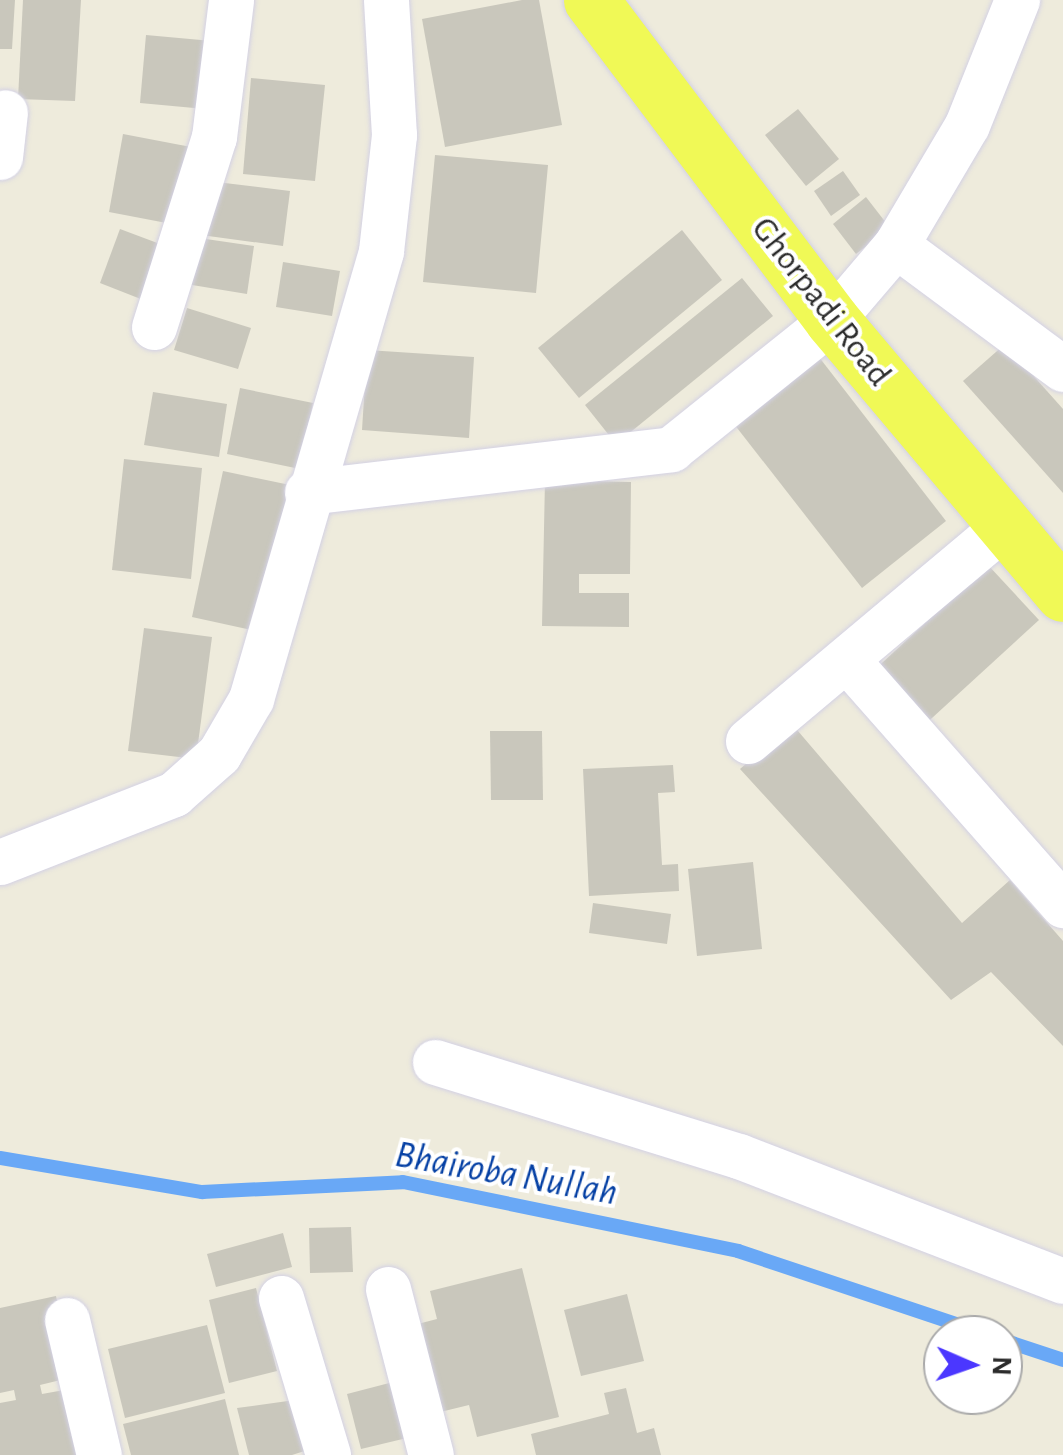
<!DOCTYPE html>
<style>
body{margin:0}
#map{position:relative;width:1063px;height:1455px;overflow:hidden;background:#eeebdc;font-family:"Alegreya Sans",sans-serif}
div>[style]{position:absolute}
.stream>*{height:14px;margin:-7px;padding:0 7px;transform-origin:7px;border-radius:7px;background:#69a8f6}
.building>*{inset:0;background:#c9c7bc}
.roads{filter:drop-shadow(0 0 2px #d3d1e4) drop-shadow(0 0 2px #d3d1e4)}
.minor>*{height:45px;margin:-22.5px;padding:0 22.5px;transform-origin:22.5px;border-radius:22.5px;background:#fff}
.major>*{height:55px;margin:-27.5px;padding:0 27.5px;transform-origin:27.5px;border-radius:27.5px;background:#f0f956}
span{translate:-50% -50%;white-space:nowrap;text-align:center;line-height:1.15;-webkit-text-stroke:8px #fff;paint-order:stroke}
.street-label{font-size:35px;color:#2b2b2b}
.water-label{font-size:38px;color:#0540a4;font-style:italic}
.north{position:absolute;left:923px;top:1315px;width:100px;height:100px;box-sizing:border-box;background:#fff;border:2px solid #aaa;border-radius:50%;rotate:92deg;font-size:28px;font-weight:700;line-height:40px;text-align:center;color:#2b2b2b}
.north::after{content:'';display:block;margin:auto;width:35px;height:45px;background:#4b37ff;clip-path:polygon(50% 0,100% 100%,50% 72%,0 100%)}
</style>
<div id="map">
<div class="stream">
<i style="left:0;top:1158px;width:205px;rotate:9.6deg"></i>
<i style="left:202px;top:1192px;width:201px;rotate:-2.8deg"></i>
<i style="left:403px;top:1182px;width:342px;rotate:11.6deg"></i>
<i style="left:738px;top:1251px;width:265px;rotate:18.5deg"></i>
<i style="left:1003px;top:1340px;width:63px;rotate:18.4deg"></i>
</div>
<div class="building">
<i style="clip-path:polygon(0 0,15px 0,12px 49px,0 49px)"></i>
<i style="clip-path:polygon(23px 0,81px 0,75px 101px,18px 99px)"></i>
<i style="clip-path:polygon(522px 0,539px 0,562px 125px,445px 147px,422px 19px)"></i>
<i style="clip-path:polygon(146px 35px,212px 41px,205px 109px,140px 103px)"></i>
<i style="clip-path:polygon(251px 78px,325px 85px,315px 181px,243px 174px)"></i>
<i style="clip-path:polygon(798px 109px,839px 159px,806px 186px,765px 135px)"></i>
<i style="clip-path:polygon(123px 134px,191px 147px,177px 225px,109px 212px)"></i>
<i style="clip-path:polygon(435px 155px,548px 165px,536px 293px,423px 282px)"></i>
<i style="clip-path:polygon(843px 171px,860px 195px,831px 216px,814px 191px)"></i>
<i style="clip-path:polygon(208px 181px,290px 191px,283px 246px,201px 235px)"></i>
<i style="clip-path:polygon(866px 197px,890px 228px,856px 254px,833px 224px)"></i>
<i style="clip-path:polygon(120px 229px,176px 250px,156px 305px,100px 283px)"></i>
<i style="clip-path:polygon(682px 230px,722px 280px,579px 398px,538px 348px)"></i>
<i style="clip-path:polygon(192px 237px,254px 246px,247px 294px,186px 284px)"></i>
<i style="clip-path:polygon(283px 262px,340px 271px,332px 316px,276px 307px)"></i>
<i style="clip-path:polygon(742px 278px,773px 316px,616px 444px,585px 405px)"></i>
<i style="clip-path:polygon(187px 308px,251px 328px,238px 369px,174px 350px)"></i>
<i style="clip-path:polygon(1005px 344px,1063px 409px,1063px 493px,963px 381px)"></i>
<i style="clip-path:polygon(812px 348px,946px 521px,862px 588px,727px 415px)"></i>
<i style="clip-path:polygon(367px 350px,474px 357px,469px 438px,362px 430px)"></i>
<i style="clip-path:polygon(240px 388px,313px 403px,300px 469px,227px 454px)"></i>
<i style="clip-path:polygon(153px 392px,227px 404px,219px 457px,144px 445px)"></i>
<i style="clip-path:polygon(124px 459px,202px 468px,191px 579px,112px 570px)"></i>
<i style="clip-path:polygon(223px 471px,290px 485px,261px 632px,192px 617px)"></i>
<i style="clip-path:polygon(545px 480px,631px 482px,630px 574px,579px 574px,579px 593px,629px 593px,629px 627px,542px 626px)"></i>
<i style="clip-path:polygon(988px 565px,1039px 620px,920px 729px,870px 674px)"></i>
<i style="clip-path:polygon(144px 628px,212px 637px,196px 759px,128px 751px)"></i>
<i style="clip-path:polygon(792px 724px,962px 923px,1010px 880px,1063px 941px,1063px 1046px,991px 972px,951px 1000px,740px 769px)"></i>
<i style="clip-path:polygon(490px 731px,542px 731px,543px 800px,491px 800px)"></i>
<i style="clip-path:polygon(673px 765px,675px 792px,658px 793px,662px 865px,678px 864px,679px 891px,589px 896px,583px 769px)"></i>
<i style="clip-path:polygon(753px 862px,762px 949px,697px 956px,688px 869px)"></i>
<i style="clip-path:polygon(593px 903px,671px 914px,667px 944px,589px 933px)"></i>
<i style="clip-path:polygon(351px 1227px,353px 1272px,310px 1273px,309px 1228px)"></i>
<i style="clip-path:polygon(283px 1233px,292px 1267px,216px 1287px,207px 1254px)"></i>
<i style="clip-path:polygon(522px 1268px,559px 1417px,477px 1437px,469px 1405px,432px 1414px,410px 1326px,437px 1319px,430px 1291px)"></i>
<i style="clip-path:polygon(256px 1288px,277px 1371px,229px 1383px,209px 1300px)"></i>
<i style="clip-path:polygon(627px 1294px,644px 1361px,581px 1376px,564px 1310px)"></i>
<i style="clip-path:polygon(56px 1296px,73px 1377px,40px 1385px,42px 1394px,81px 1387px,95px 1455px,0 1455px,0 1403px,16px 1400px,14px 1390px,0 1393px,0 1308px)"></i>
<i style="clip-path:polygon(207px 1325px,225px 1393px,125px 1418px,108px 1349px)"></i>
<i style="clip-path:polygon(397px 1381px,411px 1437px,361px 1449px,347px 1394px)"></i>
<i style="clip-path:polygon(626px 1388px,637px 1433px,654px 1428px,661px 1455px,536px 1455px,531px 1434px,609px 1414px,604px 1393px)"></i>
<i style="clip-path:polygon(225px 1399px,239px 1455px,131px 1455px,123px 1424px)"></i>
<i style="clip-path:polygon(295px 1400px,317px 1447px,292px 1455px,249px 1455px,237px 1408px)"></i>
</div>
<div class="roads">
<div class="minor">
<i style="left:0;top:157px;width:45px;rotate:-83.7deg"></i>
<i style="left:896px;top:245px;width:208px;rotate:36.6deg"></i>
<i style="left:154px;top:327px;width:199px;rotate:-72.5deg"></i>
<i style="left:214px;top:137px;width:138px;rotate:-82.9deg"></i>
<i style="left:307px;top:492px;width:367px;rotate:-6.7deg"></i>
<i style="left:671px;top:449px;width:206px;rotate:-38.7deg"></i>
<i style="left:832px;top:320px;width:99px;rotate:-49.5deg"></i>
<i style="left:896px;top:245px;width:139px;rotate:-59.4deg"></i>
<i style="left:967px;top:125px;width:135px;rotate:-68.2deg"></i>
<i style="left:847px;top:660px;width:327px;rotate:48.6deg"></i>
<i style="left:748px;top:741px;width:336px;rotate:-40deg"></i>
<i style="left:0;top:862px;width:187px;rotate:-21.3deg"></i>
<i style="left:174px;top:794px;width:60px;rotate:-41.6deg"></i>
<i style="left:219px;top:754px;width:64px;rotate:-59.8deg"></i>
<i style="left:251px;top:699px;width:466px;rotate:-73.8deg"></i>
<i style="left:381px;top:251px;width:117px;rotate:-83.6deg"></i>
<i style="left:394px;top:135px;width:135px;rotate:-93.4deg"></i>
<i style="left:435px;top:1062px;width:318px;rotate:17.2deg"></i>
<i style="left:739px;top:1156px;width:347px;rotate:21.1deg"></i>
<i style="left:388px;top:1289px;width:171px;rotate:75.5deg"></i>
<i style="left:281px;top:1298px;width:164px;rotate:73.3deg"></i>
<i style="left:67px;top:1320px;width:139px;rotate:76.7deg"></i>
</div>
<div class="major">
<i style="left:591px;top:0;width:401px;rotate:53deg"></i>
<i style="left:832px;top:320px;width:358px;rotate:49.9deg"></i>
</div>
</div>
<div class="street-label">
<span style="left:821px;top:302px;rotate:52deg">Ghorpadi Road</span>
</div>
<div class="water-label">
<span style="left:506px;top:1175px;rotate:10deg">Bhairoba Nullah</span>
</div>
<div class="north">N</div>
</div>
